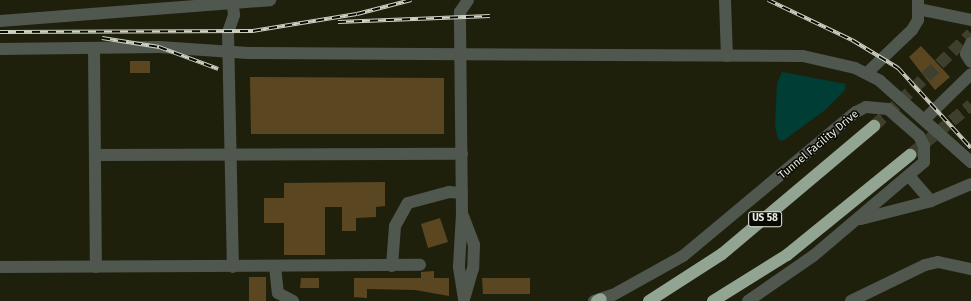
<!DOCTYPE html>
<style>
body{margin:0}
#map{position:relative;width:971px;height:301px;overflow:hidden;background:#1f200c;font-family:"Fira Sans",sans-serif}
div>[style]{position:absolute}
.water>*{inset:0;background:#003d34}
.building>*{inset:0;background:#5b4622}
.highway-tunnel>*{height:12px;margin-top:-6px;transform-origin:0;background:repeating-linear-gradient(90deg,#3e3f2c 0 12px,transparent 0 18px)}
.minor>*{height:12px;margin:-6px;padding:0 6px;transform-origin:6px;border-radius:6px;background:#4f574f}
.highway>*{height:12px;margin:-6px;padding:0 6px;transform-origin:6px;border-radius:6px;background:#92a592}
.rail>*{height:4px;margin-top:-2px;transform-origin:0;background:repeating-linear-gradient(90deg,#090903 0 8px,#d0d2c4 0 16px);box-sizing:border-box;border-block:1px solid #d0d2c4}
span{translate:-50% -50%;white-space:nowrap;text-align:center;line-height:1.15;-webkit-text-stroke:3px #090903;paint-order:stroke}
.shield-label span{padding:1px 3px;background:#090903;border:1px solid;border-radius:3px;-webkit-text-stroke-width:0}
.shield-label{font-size:10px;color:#eceee1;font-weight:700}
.street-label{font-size:11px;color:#eceee1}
</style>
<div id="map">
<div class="water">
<i style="clip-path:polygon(782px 72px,846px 84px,845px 90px,825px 110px,783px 141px,778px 139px,775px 126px,777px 84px)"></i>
</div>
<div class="building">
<i style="clip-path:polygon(921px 46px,950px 77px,935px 90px,909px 57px)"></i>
<i style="clip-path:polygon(130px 61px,150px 61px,150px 73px,130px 73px)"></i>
<i style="clip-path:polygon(250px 77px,444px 78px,444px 134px,251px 134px)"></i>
<i style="clip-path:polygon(385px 182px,385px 206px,376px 207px,376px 217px,356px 218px,356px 231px,342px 231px,342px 207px,325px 207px,325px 255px,284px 255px,284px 223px,264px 223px,264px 198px,284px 198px,284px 183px)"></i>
<i style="clip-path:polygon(440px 218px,448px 242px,428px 248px,421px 224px)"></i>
<i style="clip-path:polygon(434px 271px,434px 278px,449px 278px,449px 296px,415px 290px,367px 289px,367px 298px,354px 297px,354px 278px,421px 278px,421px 272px)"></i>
<i style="clip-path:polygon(249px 277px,266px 277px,266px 301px,249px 301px)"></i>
<i style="clip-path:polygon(301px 278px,319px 278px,319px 288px,300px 288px)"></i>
<i style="clip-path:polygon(482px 278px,530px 278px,530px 294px,483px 294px)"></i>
</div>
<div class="highway-tunnel">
<i style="left:874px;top:126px;width:134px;rotate:-43.5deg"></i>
<i style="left:910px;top:155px;width:79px;rotate:-39.3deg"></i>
</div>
<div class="minor">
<i style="left:232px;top:0;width:15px;rotate:82deg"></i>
<i style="left:234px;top:15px;width:18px;rotate:109deg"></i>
<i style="left:228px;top:32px;width:235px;rotate:88.8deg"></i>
<i style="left:725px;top:0;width:56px;rotate:88deg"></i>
<i style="left:918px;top:9px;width:54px;rotate:11.7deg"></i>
<i style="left:0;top:21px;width:271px;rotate:-4.4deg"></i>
<i style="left:971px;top:43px;width:12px;rotate:114deg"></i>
<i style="left:966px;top:54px;width:9px;rotate:58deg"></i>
<i style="left:0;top:49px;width:159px;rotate:-0.7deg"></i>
<i style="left:159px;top:47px;width:89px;rotate:3.9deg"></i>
<i style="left:248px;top:53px;width:555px;rotate:0.31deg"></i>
<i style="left:803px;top:56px;width:53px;rotate:13deg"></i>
<i style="left:855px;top:68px;width:28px;rotate:27deg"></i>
<i style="left:880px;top:81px;width:122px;rotate:41.7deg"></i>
<i style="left:94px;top:49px;width:218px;rotate:89.5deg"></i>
<i style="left:867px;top:73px;width:62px;rotate:-43.7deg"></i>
<i style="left:912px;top:30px;width:12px;rotate:-59deg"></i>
<i style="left:918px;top:20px;width:20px;rotate:-90deg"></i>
<i style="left:925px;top:119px;width:64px;rotate:-44.4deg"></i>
<i style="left:95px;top:155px;width:367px;rotate:-0.2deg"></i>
<i style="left:910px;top:177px;width:32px;rotate:49deg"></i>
<i style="left:931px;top:201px;width:43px;rotate:-23deg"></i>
<i style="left:463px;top:216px;width:31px;rotate:69deg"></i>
<i style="left:474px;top:245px;width:23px;rotate:92deg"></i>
<i style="left:473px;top:268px;width:29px;rotate:106deg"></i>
<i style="left:861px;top:219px;width:72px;rotate:-14.4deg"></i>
<i style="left:275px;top:266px;width:27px;rotate:84deg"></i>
<i style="left:278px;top:293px;width:17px;rotate:28deg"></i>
<i style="left:392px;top:266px;width:40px;rotate:-85.7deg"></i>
<i style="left:395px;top:226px;width:26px;rotate:-61deg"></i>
<i style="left:408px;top:203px;width:42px;rotate:-15deg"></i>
<i style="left:449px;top:192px;width:13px;rotate:4deg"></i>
<i style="left:0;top:267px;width:420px;rotate:-0.3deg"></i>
<i style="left:464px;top:299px;width:33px;rotate:-99deg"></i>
<i style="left:459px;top:266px;width:52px;rotate:-86.7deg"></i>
<i style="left:462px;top:214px;width:202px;rotate:-90.6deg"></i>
<i style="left:460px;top:12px;width:14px;rotate:-56deg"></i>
<i style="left:594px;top:301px;width:20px;rotate:-18deg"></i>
<i style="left:613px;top:295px;width:80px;rotate:-29.1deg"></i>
<i style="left:683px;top:256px;width:225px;rotate:-39.8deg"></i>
<i style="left:856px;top:112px;width:11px;rotate:-27deg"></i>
<i style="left:866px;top:107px;width:22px;rotate:5deg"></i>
<i style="left:888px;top:109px;width:41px;rotate:41.1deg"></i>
<i style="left:919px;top:136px;width:11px;rotate:63deg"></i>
<i style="left:924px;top:146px;width:16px;rotate:90deg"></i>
<i style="left:924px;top:162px;width:145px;rotate:139.7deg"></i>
<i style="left:813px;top:256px;width:79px;rotate:145.3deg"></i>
<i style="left:851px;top:301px;width:82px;rotate:-25.9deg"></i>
<i style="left:925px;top:265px;width:13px;rotate:-13deg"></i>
<i style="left:938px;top:262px;width:34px;rotate:12deg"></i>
</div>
<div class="highway">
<i style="left:597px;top:301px;width:4px;rotate:-27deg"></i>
<i style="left:649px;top:301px;width:87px;rotate:-32.8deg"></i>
<i style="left:722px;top:254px;width:199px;rotate:-40.1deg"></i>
<i style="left:713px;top:301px;width:87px;rotate:-31.9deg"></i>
<i style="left:787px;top:255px;width:159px;rotate:-39.1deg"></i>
</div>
<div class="rail">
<i style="left:768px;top:0;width:93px;rotate:25.5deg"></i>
<i style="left:852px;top:40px;width:54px;rotate:31.3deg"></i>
<i style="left:898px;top:68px;width:108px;rotate:47.6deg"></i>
<i style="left:338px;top:22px;width:152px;rotate:-2.3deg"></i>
<i style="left:0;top:32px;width:253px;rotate:-0.2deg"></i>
<i style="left:253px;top:31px;width:105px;rotate:-9.3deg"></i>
<i style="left:357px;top:14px;width:56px;rotate:-14.5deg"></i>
<i style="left:102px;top:38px;width:58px;rotate:9deg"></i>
<i style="left:159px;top:47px;width:63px;rotate:20.4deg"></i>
</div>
<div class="shield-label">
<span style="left:765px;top:219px">US 58</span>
</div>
<div class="street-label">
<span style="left:819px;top:145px;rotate:-40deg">Tunnel Facility Drive</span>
</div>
</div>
